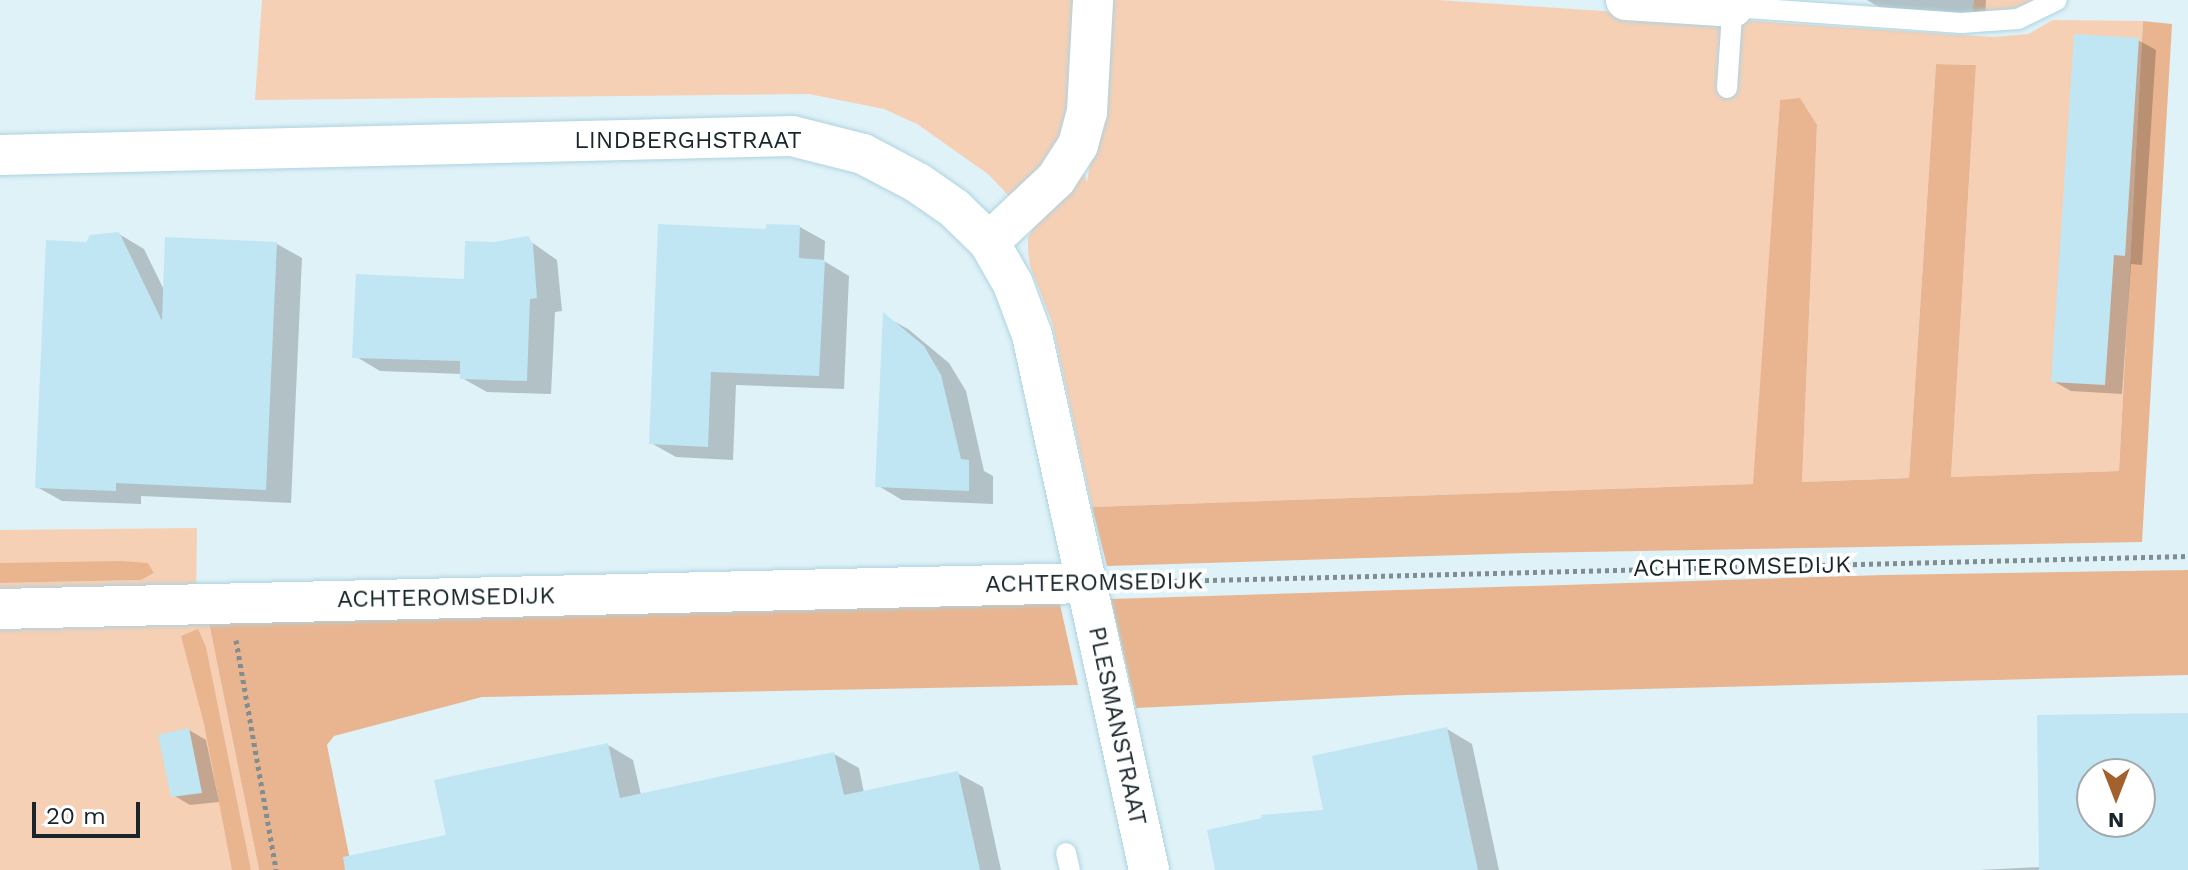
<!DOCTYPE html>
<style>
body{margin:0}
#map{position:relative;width:2188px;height:870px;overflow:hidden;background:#f4fbfe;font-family:"Work Sans",sans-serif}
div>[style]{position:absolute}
.built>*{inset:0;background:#dff2f8}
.green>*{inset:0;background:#f6d0b5}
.forest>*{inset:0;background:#e9b590}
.water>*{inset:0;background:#e9b58f}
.shadow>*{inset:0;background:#0003}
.building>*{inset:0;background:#c0e6f3}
.path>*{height:5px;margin-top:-2.5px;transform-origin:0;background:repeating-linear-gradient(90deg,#828d91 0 4px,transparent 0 8px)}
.roads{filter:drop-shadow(0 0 2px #aed3e0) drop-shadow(0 0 2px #aed3e0)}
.lane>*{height:20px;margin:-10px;padding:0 10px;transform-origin:10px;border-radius:10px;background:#fff}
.street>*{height:40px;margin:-20px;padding:0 20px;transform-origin:20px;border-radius:20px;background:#fff}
span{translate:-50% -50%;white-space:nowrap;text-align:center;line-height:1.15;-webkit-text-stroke:7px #fff;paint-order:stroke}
.street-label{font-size:24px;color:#18262b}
.north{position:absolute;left:2076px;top:758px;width:80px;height:80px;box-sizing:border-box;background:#fff;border:2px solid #a3a8aa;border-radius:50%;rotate:180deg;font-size:22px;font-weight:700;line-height:32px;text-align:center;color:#18262b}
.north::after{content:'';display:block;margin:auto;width:28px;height:36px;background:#a3622d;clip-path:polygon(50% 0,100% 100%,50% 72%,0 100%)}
.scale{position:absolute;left:32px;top:802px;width:108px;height:36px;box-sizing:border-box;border:4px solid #18262b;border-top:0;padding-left:10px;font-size:24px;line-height:28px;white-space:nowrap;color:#18262b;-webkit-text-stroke:6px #fff;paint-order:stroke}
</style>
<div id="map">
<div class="built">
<i style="clip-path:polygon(evenodd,0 0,2188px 0,2188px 870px,346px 870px,0 589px,0 0,2092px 774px,2140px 774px,2140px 822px,2092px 822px,2092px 774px)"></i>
</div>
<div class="green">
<i style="clip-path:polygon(262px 0,1079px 0,1067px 120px,1052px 161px,1011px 198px,988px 174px,917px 124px,884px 109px,809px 94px,255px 100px)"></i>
<i style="clip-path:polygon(1112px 0,1438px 0,1993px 37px,2028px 34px,2053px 20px,2143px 21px,2119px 471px,1951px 477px,1976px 65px,1936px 64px,1909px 478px,1802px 482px,1817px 125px,1780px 100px,1754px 484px,1092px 507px,1052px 322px,1030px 266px,1028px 250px,1028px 238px,1037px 221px,1082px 167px,1087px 182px,1100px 106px)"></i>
<i style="clip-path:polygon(1974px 0,2039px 0,2007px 11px,1973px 12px)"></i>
<i style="clip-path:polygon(197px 528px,196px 599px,0 601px,0 583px,141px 580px,154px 573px,148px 563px,0 563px,0 530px)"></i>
<i style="clip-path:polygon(208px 618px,259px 870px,0 870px,0 620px)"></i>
</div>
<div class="forest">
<i style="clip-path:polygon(2143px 21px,2172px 24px,2142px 542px,1529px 553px,1107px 566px,1092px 507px,1753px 484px,1780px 100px,1800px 98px,1817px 125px,1802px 482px,1909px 478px,1936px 64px,1976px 65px,1951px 477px,2119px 471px)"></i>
<i style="clip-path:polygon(2188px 570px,2188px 675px,1406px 695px,1136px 708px,1111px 599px,1884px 575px)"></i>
<i style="clip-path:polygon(1059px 600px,1078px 685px,482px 697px,334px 736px,327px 745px,352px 870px,259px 870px,208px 618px)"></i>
</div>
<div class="water">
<i style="clip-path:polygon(121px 561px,148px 563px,154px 573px,141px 580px,0 583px,0 563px)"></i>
<i style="clip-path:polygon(198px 629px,206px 647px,251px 870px,232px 870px,204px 724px,181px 636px)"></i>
</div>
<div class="shadow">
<i style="clip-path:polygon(1867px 0,1986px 0,1985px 18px,1887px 12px)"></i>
<i style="clip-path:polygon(2138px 40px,2156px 50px,2142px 265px,2131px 264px,2122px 394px,2071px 391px,2053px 381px)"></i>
<i style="clip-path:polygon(800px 227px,825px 241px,824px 261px,849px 276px,844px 389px,736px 385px,733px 460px,676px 457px,651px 443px,768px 231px)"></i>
<i style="clip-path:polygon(119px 234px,144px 249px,165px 292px,277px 244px,302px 258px,291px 503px,141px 496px,141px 504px,62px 501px,37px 487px,88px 244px)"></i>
<i style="clip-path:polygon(527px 239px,557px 260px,562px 311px,555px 312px,551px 394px,487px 392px,462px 378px,462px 374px,380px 371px,355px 356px,466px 281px,494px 244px)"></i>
<i style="clip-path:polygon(884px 316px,908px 329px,949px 363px,966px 391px,984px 471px,993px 476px,993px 504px,902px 500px,877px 485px)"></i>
<i style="clip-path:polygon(evenodd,2188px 715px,2188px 870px,1979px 870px,2041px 867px,2039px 717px,2188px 715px,2092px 774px,2140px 774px,2140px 822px,2092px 822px,2092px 774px)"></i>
<i style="clip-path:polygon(1447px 729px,1472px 744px,1499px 870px,1218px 870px,1325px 812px)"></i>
<i style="clip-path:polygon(189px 730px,206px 740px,219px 802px,190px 805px,173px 795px)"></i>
<i style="clip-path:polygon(608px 745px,633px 760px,641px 795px,834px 754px,859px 768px,864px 793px,957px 773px,983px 787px,1001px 870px,371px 870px,449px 837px)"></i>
</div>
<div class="building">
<i style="clip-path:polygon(2074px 34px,2139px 38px,2125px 256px,2114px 255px,2105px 385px,2051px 382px)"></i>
<i style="clip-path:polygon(658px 224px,766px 229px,766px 224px,800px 225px,799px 258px,825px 260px,819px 376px,711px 372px,708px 447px,649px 444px)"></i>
<i style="clip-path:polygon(119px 232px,162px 321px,165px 237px,277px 242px,266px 490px,116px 483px,116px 491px,35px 488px,46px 240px,86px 242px,90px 235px)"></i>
<i style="clip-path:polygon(528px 236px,533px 244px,537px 298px,530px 299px,527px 381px,460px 379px,460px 361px,352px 358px,356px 274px,464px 279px,465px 241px,494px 242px)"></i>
<i style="clip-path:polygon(883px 312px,924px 346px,941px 375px,961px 459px,969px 460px,969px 491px,875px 487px)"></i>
<i style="clip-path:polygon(evenodd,2188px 713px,2188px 870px,2039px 870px,2037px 715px,2188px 713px,2092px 774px,2140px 774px,2140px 822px,2092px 822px,2092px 774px)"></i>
<i style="clip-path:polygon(1447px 727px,1478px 870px,1215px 870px,1207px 830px,1262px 818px,1261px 815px,1323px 810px,1312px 756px)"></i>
<i style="clip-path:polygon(189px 728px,202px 793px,171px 797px,158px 735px)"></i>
<i style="clip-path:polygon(608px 743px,620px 798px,834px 752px,844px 795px,958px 771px,980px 870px,345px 870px,343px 857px,446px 835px,434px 780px)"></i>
</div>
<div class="path">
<i style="left:1125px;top:582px;width:1063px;rotate:-1.4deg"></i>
<i style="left:236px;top:640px;width:233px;rotate:80.1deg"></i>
</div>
<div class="roads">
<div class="lane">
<i style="left:1733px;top:7px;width:229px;rotate:4deg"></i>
<i style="left:1961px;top:23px;width:57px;rotate:-4deg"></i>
<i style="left:2018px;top:19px;width:43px;rotate:-26deg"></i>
<i style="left:1727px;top:88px;width:88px;rotate:-86.1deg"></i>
<i style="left:1066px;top:853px;width:17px;rotate:77deg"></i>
</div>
<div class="street">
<i style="left:1626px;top:0;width:107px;rotate:3.7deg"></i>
<i style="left:0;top:155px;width:792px;rotate:-1.37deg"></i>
<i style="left:792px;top:136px;width:73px;rotate:14.2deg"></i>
<i style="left:863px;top:154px;width:62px;rotate:27.8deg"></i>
<i style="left:918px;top:183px;width:44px;rotate:34.8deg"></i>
<i style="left:954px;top:208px;width:49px;rotate:44.2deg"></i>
<i style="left:989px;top:242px;width:48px;rotate:60.3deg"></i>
<i style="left:1013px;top:284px;width:54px;rotate:69.6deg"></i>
<i style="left:1032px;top:335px;width:548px;rotate:77.66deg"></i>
<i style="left:989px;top:242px;width:92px;rotate:-43.2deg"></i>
<i style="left:1056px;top:179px;width:40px;rotate:-57.1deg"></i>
<i style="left:1078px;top:145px;width:34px;rotate:-75deg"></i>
<i style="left:1087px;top:112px;width:112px;rotate:-86.9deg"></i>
<i style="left:0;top:609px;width:1085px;rotate:-1.37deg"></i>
</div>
</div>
<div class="street-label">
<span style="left:688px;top:141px">LINDBERGHSTRAAT</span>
<span style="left:1742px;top:567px;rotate:-1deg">ACHTEROMSEDIJK</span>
<span style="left:1094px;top:583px;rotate:-1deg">ACHTEROMSEDIJK</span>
<span style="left:446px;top:598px;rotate:-1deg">ACHTEROMSEDIJK</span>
<span style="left:1117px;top:726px;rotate:78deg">PLESMANSTRAAT</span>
</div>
<div class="north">N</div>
<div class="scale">20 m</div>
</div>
